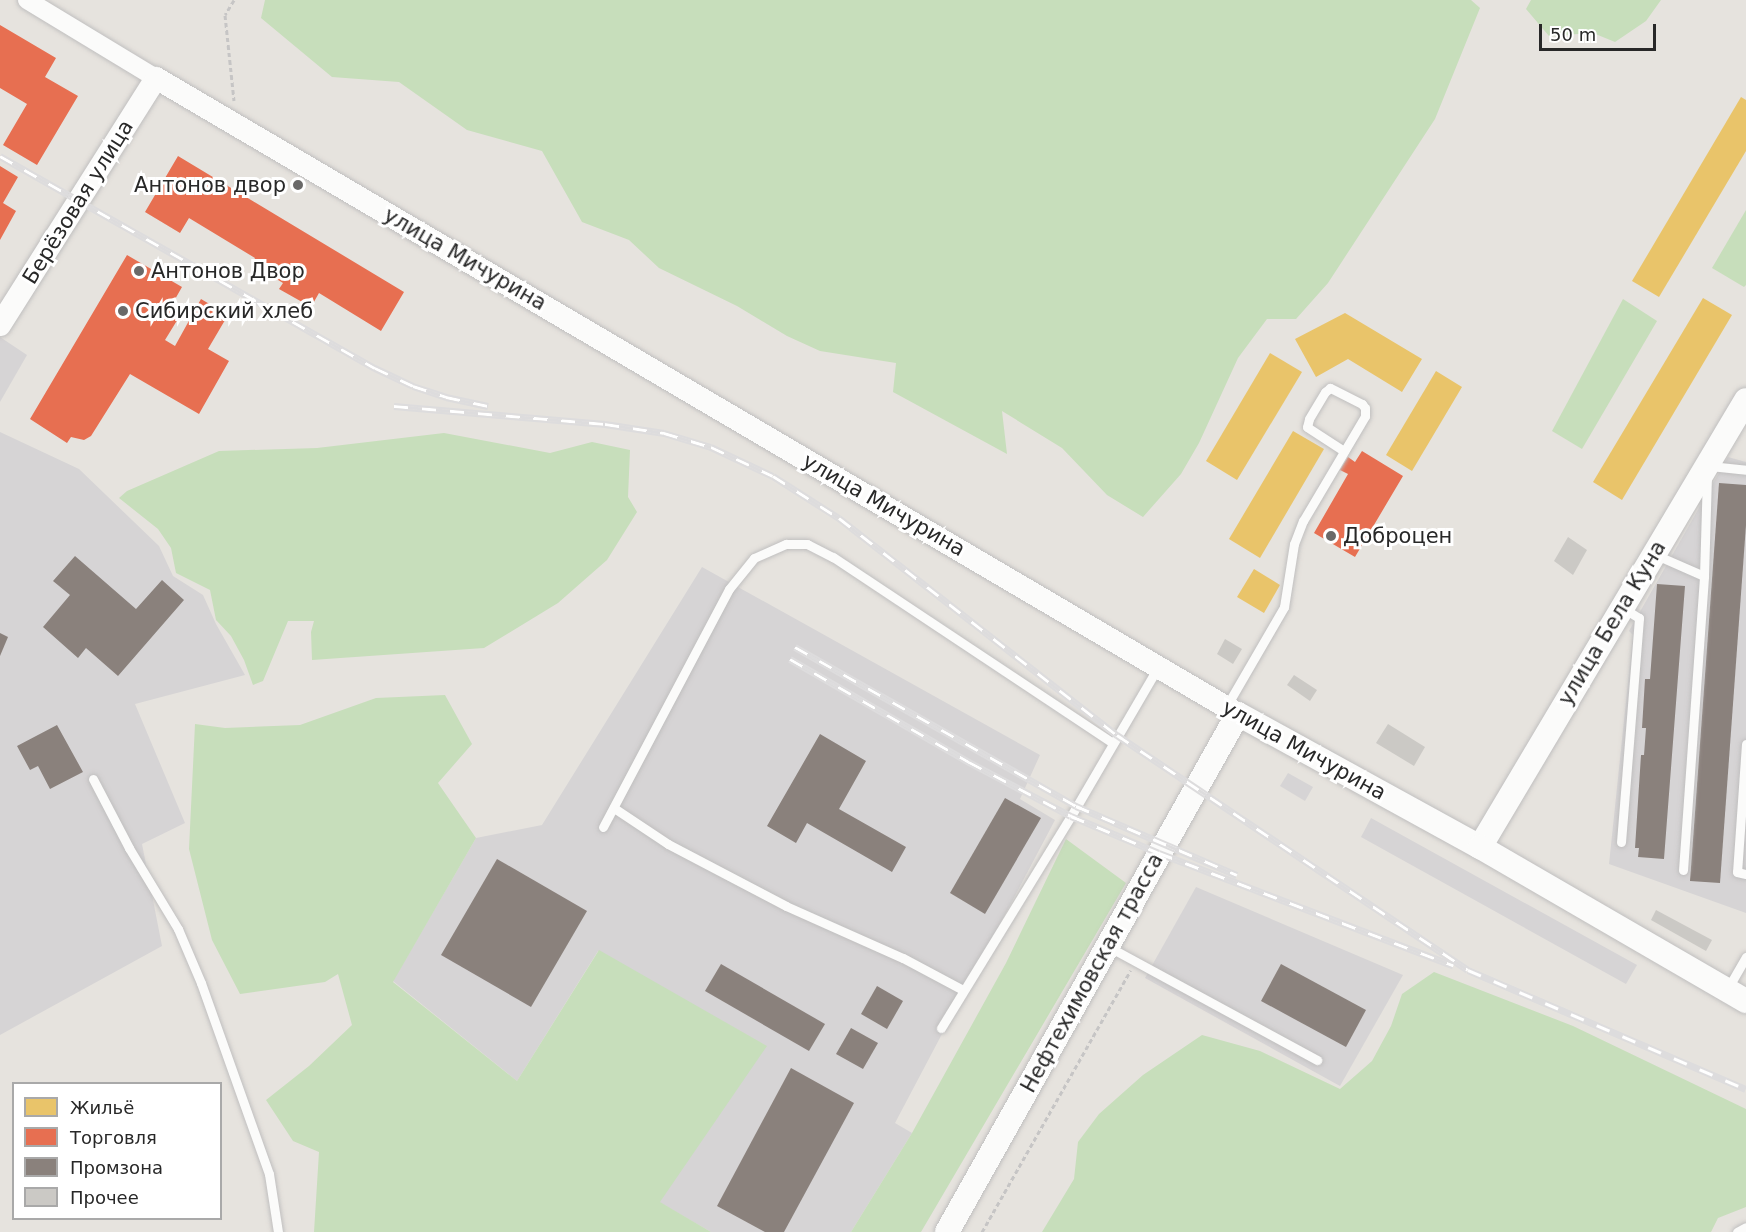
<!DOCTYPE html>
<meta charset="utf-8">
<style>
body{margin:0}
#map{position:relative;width:1746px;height:1232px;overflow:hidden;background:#e6e3de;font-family:"DejaVu Sans",sans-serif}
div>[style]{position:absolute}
.industrial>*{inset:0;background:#d6d4d5}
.green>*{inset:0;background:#c7debb}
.homes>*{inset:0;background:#e9c46a}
.shops>*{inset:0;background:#e76f51}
.industry>*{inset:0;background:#8a817c}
.building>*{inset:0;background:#cbc9c5}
.path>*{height:3px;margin-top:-1.5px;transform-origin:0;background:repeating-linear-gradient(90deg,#c6c5c5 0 4.5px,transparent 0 7.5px)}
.roads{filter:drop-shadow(0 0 2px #c0bfbf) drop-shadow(0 0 2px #c0bfbf)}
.service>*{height:9px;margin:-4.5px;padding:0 4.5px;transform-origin:4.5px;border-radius:4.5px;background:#fbfbfa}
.minor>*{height:18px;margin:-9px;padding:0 9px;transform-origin:9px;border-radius:9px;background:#fbfbfa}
.tertiary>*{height:22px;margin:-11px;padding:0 11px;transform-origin:11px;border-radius:11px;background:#fbfbfa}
.secondary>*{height:24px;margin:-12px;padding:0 12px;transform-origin:12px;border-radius:12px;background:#fbfbfa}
.rail>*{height:7px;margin-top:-3.5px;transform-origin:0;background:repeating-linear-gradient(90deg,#fff 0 14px,#dddcdd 0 28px);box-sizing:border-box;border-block:2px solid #dddcdd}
.dots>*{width:16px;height:16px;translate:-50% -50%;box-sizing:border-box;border:3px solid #fff;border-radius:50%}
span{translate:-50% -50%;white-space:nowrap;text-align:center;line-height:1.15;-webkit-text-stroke:6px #fff;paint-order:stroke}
.poi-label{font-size:21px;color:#282828}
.right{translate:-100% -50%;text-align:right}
.left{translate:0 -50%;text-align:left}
.street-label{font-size:21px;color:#282828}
.legend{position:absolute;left:12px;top:1082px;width:210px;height:138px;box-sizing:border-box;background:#fff;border:2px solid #a9a9a9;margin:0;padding:8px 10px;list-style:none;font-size:18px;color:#282828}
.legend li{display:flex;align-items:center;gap:12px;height:30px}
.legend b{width:30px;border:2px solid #a9a9a9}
.scale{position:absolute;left:1539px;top:24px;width:117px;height:27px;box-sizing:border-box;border:3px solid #282828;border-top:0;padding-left:8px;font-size:18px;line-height:21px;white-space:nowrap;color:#282828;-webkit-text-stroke:4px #fff;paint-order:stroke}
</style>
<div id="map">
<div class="industrial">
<i style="clip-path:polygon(0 337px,27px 355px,0 402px)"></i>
<i style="clip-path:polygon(0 432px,79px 469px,159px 546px,173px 576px,203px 595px,216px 624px,245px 675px,135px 704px,185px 823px,142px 844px,162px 946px,0 1035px)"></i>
<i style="clip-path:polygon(1728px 457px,1746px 462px,1746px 913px,1609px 864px,1633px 635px,1629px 631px)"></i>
<i style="clip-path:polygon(702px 567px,1040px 755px,1020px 799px,1055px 820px,895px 1123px,912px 1133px,851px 1232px,711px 1232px,659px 1202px,766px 1046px,598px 951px,517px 1081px,393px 981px,476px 838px,542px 825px)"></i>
<i style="clip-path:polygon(1288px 773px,1313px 787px,1305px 801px,1280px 786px)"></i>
<i style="clip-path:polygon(1371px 818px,1637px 965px,1626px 984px,1361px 837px)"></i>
<i style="clip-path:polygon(1196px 887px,1403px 975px,1340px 1086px,1145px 978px)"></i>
</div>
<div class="green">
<i style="clip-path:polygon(265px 0,1471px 0,1480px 8px,1435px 119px,1328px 283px,1296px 319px,1267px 319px,1238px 358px,1199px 443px,1181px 474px,1143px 517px,1107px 495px,1062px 448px,1002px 411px,1007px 454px,893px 392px,896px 363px,820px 351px,787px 336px,737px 306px,659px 268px,629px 240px,582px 222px,542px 151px,467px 130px,399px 82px,332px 77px,261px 18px)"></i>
<i style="clip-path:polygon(1531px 0,1661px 0,1646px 21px,1615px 42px,1593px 33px,1549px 36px,1526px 9px)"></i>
<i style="clip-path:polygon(1746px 210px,1746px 285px,1744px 287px,1712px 268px)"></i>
<i style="clip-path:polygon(1623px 299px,1657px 321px,1582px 449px,1552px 431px)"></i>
<i style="clip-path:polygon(444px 433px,550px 453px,592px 442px,630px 450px,628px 497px,637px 512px,607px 560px,558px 603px,484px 648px,312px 660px,311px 632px,314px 621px,288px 621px,263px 681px,253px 685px,244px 660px,231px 636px,216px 620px,210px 590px,176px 573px,171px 548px,158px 529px,119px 498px,127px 491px,219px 451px,317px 448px)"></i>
<i style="clip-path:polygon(445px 695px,472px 744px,438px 783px,476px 838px,393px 982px,517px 1081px,599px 950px,767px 1046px,660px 1202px,711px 1232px,314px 1232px,319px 1152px,293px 1141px,266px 1100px,309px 1066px,352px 1025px,338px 974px,325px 982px,240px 994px,212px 940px,189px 849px,195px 724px,225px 728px,300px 725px,376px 698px)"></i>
<i style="clip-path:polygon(1066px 839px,1126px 883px,921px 1232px,851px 1232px,912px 1133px,1006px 963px)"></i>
<i style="clip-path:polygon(1434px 972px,1573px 1026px,1746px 1109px,1746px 1207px,1718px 1218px,1711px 1232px,1042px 1232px,1074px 1179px,1078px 1142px,1099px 1114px,1143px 1075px,1202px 1035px,1260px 1051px,1340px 1089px,1372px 1061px,1391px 1026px,1402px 994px)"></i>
</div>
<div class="homes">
<i style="clip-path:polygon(1741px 97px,1746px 100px,1746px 151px,1659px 297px,1632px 281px)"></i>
<i style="clip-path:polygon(1703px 298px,1732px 315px,1622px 500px,1593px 482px)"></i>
<i style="clip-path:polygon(1345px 313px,1422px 359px,1402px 392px,1348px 359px,1316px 377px,1295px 339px)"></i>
<i style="clip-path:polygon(1270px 353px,1302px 372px,1237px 480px,1206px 461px)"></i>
<i style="clip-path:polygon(1436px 371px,1462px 387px,1412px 471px,1386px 455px)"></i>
<i style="clip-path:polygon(1293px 431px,1324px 449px,1260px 558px,1229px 539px)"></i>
<i style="clip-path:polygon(1254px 569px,1280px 585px,1264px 613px,1237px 597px)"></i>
</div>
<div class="shops">
<i style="clip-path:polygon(0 25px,56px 58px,45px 77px,78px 96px,37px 165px,3px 145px,27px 104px,0 88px)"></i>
<i style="clip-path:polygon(178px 156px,404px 292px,381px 331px,319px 293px,311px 307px,279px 289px,283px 283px,252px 264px,255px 258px,189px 218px,180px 233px,145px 212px)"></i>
<i style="clip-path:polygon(0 166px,18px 177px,3px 203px,16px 211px,0 240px)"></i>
<i style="clip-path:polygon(127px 255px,182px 287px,170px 308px,181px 314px,165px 340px,175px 346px,201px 299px,228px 315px,208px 349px,229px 361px,199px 414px,130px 374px,91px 436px,84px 440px,71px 437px,67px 443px,30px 419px)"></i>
<i style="clip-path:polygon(1362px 451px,1403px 476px,1355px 557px,1314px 533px,1348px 474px,1340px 470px,1348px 457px,1355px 462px)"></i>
</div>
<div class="industry">
<i style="clip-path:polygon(1719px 483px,1746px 485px,1746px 525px,1720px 883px,1690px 881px)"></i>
<i style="clip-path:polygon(75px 556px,136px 609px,162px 580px,184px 600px,118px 676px,86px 648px,78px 658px,43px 627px,70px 595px,53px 581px)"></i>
<i style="clip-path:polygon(1657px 584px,1685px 586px,1664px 859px,1638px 857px,1639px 848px,1635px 848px,1641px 755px,1644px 755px,1646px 728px,1642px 728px,1645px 679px,1650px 679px)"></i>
<i style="clip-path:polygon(0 633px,8px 637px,0 656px)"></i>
<i style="clip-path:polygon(57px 725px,83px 772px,50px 789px,38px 766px,30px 770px,17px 746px)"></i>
<i style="clip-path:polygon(820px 734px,866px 761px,839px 809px,906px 847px,892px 872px,807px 823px,796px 843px,767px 826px)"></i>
<i style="clip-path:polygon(1005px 798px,1041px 818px,985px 914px,950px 893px)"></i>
<i style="clip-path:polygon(497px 859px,587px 911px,531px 1007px,441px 955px)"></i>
<i style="clip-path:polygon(721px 964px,825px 1024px,809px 1051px,705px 991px)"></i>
<i style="clip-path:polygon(1281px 964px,1366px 1010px,1346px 1047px,1261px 1001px)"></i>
<i style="clip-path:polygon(877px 986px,903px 1001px,887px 1029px,861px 1014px)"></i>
<i style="clip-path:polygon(851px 1028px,878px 1043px,863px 1069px,836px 1054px)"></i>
<i style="clip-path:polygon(791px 1068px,854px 1103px,784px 1232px,765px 1232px,717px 1206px)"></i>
</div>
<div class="building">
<i style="clip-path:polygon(1568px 537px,1587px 550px,1573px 575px,1554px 561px)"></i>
<i style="clip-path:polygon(1225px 639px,1242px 649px,1233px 664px,1217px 654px)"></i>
<i style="clip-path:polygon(1294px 675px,1317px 690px,1310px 701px,1287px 685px)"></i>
<i style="clip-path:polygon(1388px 724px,1425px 747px,1414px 766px,1376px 743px)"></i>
<i style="clip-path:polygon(1656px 910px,1712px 940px,1706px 951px,1651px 920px)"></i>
</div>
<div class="path">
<i style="left:234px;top:0;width:17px;rotate:121deg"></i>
<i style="left:225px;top:15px;width:86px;rotate:84deg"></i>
<i style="left:982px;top:1232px;width:301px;rotate:-60.4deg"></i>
</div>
<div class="roads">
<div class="service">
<i style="left:1710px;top:466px;width:36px;rotate:6deg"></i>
<i style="left:1656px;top:555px;width:52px;rotate:23.6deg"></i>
<i style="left:1226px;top:707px;width:116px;rotate:-59.9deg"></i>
<i style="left:1284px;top:607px;width:64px;rotate:-81deg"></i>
<i style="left:1294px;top:544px;width:25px;rotate:-69deg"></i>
<i style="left:1303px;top:521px;width:122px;rotate:-59.4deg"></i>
<i style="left:1365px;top:416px;width:8px;rotate:-90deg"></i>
<i style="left:1365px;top:408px;width:5px;rotate:-127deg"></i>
<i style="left:1362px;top:404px;width:36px;rotate:-153deg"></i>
<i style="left:1330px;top:388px;width:6px;rotate:141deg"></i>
<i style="left:1325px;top:392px;width:31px;rotate:121deg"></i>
<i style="left:1309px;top:419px;width:8px;rotate:104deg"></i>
<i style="left:1307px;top:427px;width:44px;rotate:33deg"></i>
<i style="left:1746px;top:744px;width:128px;rotate:94deg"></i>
<i style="left:1737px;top:872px;width:9px;rotate:13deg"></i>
<i style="left:93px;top:779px;width:78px;rotate:62.4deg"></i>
<i style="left:129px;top:848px;width:95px;rotate:58.8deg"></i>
<i style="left:178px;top:929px;width:59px;rotate:66.9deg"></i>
<i style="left:201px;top:983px;width:203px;rotate:70.4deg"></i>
<i style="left:269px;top:1174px;width:59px;rotate:81.2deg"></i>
<i style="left:614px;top:808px;width:65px;rotate:33.7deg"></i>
<i style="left:668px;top:844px;width:133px;rotate:27.7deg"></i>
<i style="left:786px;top:906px;width:128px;rotate:24deg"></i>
<i style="left:903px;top:958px;width:68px;rotate:28.1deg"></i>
<i style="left:603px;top:827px;width:269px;rotate:-62.1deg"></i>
<i style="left:729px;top:589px;width:40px;rotate:-51deg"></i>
<i style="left:754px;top:558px;width:35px;rotate:-24deg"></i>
<i style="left:786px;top:544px;width:21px"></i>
<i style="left:807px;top:544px;width:29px;rotate:27deg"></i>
<i style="left:833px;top:557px;width:336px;rotate:33.6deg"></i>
<i style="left:1621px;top:842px;width:225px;rotate:-85.4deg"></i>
<i style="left:1639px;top:618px;width:19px;rotate:-148deg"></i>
<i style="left:1683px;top:870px;width:295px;rotate:-85.9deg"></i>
<i style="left:1704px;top:576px;width:99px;rotate:-88.3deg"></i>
<i style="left:1109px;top:947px;width:237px;rotate:28.5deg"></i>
<i style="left:1728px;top:988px;width:36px;rotate:-60deg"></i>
<i style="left:941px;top:1028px;width:249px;rotate:-58.5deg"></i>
<i style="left:1071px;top:816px;width:173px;rotate:-59.7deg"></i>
<i style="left:1737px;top:1232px;width:10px;rotate:-29deg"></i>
</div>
<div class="minor">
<i style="left:27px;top:0;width:151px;rotate:31.2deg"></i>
</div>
<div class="tertiary">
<i style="left:0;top:325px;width:292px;rotate:-57.7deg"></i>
<i style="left:156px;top:78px;width:1255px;rotate:30.45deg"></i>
</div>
<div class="secondary">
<i style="left:1480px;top:847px;width:520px;rotate:-59.24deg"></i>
<i style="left:947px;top:1232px;width:594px;rotate:-60.67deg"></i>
<i style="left:1238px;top:714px;width:276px;rotate:28.8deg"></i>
<i style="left:1480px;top:847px;width:307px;rotate:30.1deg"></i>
</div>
</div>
<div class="rail">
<i style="left:0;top:156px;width:431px;rotate:29.5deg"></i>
<i style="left:375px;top:368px;width:42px;rotate:25.3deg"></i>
<i style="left:413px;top:386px;width:35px;rotate:18deg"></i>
<i style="left:446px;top:397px;width:43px;rotate:12.1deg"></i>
<i style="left:394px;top:406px;width:212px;rotate:4.9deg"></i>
<i style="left:605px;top:424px;width:60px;rotate:8.7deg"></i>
<i style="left:664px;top:433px;width:49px;rotate:16.6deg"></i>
<i style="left:711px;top:447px;width:68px;rotate:25.1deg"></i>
<i style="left:773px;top:476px;width:78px;rotate:32.5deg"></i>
<i style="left:839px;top:518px;width:353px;rotate:38deg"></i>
<i style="left:1117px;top:735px;width:422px;rotate:33.8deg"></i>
<i style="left:1468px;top:970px;width:302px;rotate:23.2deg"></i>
<i style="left:795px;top:647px;width:323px;rotate:29.5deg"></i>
<i style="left:1076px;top:806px;width:175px;rotate:23.2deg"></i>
<i style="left:790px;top:659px;width:207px;rotate:29.9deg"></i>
<i style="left:969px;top:762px;width:115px;rotate:27.9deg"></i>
<i style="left:1071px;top:816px;width:95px;rotate:22.8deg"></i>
<i style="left:1159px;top:853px;width:315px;rotate:20.9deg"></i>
</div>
<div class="dots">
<i style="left:298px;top:185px;background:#6a6968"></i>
<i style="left:139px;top:271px;background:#6a6968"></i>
<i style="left:123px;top:311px;background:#6a6968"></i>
<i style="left:1331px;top:536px;background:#6a6968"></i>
</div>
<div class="poi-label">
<span class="right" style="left:286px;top:185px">Антонов двор</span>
<span class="left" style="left:151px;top:271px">Антонов Двор</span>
<span class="left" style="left:135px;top:311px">Сибирский хлеб</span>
<span class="left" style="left:1343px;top:536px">Доброцен</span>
</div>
<div class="street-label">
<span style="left:78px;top:202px;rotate:-58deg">Берёзовая улица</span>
<span style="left:465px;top:259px;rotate:30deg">улица Мичурина</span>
<span style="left:884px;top:505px;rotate:30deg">улица Мичурина</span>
<span style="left:1612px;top:623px;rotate:-59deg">улица Бела Куна</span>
<span style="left:1304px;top:750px;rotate:29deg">улица Мичурина</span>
<span style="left:1092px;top:973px;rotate:-61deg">Нефтехимовская трасса</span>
</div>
<ul class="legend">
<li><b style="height:16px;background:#e9c46a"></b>Жильё</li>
<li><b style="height:16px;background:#e76f51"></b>Торговля</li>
<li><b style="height:16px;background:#8a817c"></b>Промзона</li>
<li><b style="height:16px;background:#cbc9c5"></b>Прочее</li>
</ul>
<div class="scale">50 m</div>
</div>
